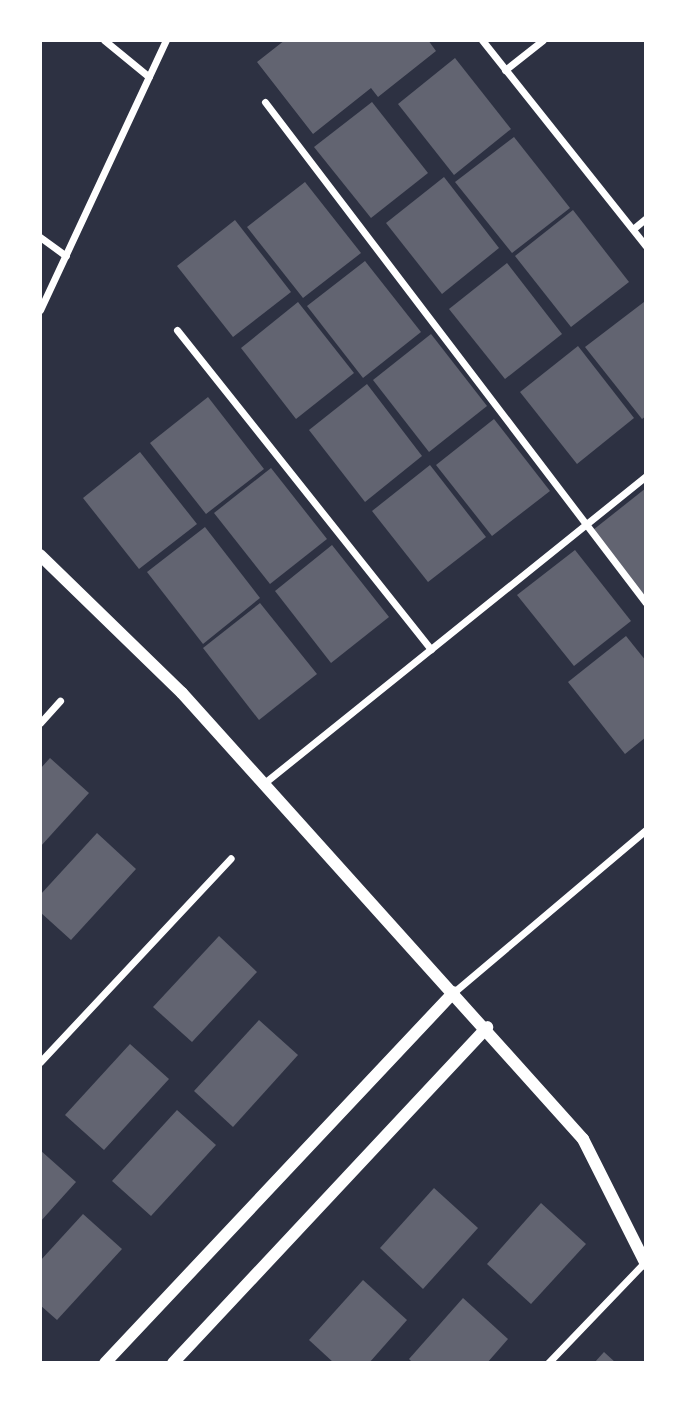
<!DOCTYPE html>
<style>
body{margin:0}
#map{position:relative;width:686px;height:1403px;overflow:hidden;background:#2d3142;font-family:"DM Sans",sans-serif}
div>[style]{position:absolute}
.building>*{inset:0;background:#626471}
.minor>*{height:7px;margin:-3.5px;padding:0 3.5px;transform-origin:3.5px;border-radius:3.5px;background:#fff}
.tertiary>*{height:12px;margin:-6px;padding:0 6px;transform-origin:6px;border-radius:6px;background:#fff}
span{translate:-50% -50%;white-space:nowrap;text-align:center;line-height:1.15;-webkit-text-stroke:6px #fff;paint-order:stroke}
.frame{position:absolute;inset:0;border:42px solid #fff;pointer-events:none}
</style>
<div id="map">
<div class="building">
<i style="clip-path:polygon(285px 40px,428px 40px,436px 51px,378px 97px,371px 88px,313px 134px,257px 62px)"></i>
<i style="clip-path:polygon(455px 58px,511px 129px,454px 175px,398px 104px)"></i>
<i style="clip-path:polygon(372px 102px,428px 173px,371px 218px,314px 147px)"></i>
<i style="clip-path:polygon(514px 137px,570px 208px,512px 253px,455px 182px)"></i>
<i style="clip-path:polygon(444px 177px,499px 248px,442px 294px,386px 223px)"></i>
<i style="clip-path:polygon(305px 182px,361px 253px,303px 298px,247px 227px)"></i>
<i style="clip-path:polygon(573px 210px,629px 282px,571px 327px,515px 256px)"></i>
<i style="clip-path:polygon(235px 220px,291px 292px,233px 337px,177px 266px)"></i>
<i style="clip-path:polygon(365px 261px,421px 332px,363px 378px,307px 306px)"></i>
<i style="clip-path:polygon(507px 263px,562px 334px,505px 379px,449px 309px)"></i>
<i style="clip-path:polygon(298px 302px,354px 373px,296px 419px,241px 348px)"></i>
<i style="clip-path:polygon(644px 302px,646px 416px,642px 419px,585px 347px)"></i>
<i style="clip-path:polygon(431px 334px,487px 406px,429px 452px,373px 380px)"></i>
<i style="clip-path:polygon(578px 346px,634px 418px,577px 464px,520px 392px)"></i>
<i style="clip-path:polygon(367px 384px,422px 456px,365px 502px,309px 430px)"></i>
<i style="clip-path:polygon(208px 397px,264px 469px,206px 514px,150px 443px)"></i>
<i style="clip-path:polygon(494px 419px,550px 491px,492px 536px,436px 465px)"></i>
<i style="clip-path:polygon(140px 452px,197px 524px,139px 569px,83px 498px)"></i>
<i style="clip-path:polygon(430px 465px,486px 537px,428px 582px,372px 511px)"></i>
<i style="clip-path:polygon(271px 468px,327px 539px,270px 584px,214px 513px)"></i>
<i style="clip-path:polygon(646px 488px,646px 598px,593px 530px)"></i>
<i style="clip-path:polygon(205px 527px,260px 598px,203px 644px,147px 572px)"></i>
<i style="clip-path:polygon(332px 545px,389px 617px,331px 663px,275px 591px)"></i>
<i style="clip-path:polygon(575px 550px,631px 621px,574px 666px,517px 595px)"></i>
<i style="clip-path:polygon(260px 603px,317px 674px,259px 720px,203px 648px)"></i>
<i style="clip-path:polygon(626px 636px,646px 661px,646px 737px,625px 754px,568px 682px)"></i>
<i style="clip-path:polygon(50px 758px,89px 793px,40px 847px,40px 769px)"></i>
<i style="clip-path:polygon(97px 833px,136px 869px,71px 940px,40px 912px,40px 895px)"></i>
<i style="clip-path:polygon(219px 936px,257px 972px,192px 1042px,153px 1007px)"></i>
<i style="clip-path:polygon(259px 1020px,298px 1055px,233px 1127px,194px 1091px)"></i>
<i style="clip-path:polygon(130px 1044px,169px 1079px,104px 1150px,65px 1115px)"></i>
<i style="clip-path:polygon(177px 1110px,216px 1145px,151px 1216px,112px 1181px)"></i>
<i style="clip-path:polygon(40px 1150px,76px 1182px,40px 1222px)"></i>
<i style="clip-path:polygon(434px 1188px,478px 1228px,423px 1289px,380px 1248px)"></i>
<i style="clip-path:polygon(541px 1203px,586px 1244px,531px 1304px,487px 1264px)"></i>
<i style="clip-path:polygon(83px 1214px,122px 1249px,57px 1320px,40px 1305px,40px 1261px)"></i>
<i style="clip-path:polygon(363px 1280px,407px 1320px,369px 1363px,334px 1363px,309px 1340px)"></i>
<i style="clip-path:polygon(463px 1298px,508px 1339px,487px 1363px,413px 1363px,409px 1359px)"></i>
<i style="clip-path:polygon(604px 1352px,616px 1363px,594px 1363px)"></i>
</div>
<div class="minor">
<i style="left:104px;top:40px;width:58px;rotate:39.4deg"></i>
<i style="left:482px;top:40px;width:263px;rotate:51.5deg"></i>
<i style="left:505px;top:70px;width:48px;rotate:-38.3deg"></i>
<i style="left:265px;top:102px;width:629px;rotate:52.75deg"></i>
<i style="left:633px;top:229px;width:17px;rotate:-40deg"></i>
<i style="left:40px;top:237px;width:32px;rotate:36deg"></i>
<i style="left:40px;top:310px;width:298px;rotate:-65deg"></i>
<i style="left:177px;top:330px;width:408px;rotate:51.5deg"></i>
<i style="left:40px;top:723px;width:30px;rotate:-48deg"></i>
<i style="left:263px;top:784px;width:491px;rotate:-38.8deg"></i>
<i style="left:454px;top:992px;width:251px;rotate:-40.2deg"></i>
<i style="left:40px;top:1062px;width:279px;rotate:-46.9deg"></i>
<i style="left:548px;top:1363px;width:140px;rotate:-46.2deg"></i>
</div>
<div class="tertiary">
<i style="left:40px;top:555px;width:198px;rotate:44.2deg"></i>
<i style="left:182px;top:693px;width:600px;rotate:48.04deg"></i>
<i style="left:583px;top:1139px;width:140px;rotate:63.3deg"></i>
<i style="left:105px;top:1363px;width:509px;rotate:-46.75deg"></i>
<i style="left:173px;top:1363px;width:460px;rotate:-46.9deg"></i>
</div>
<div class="frame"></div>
</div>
